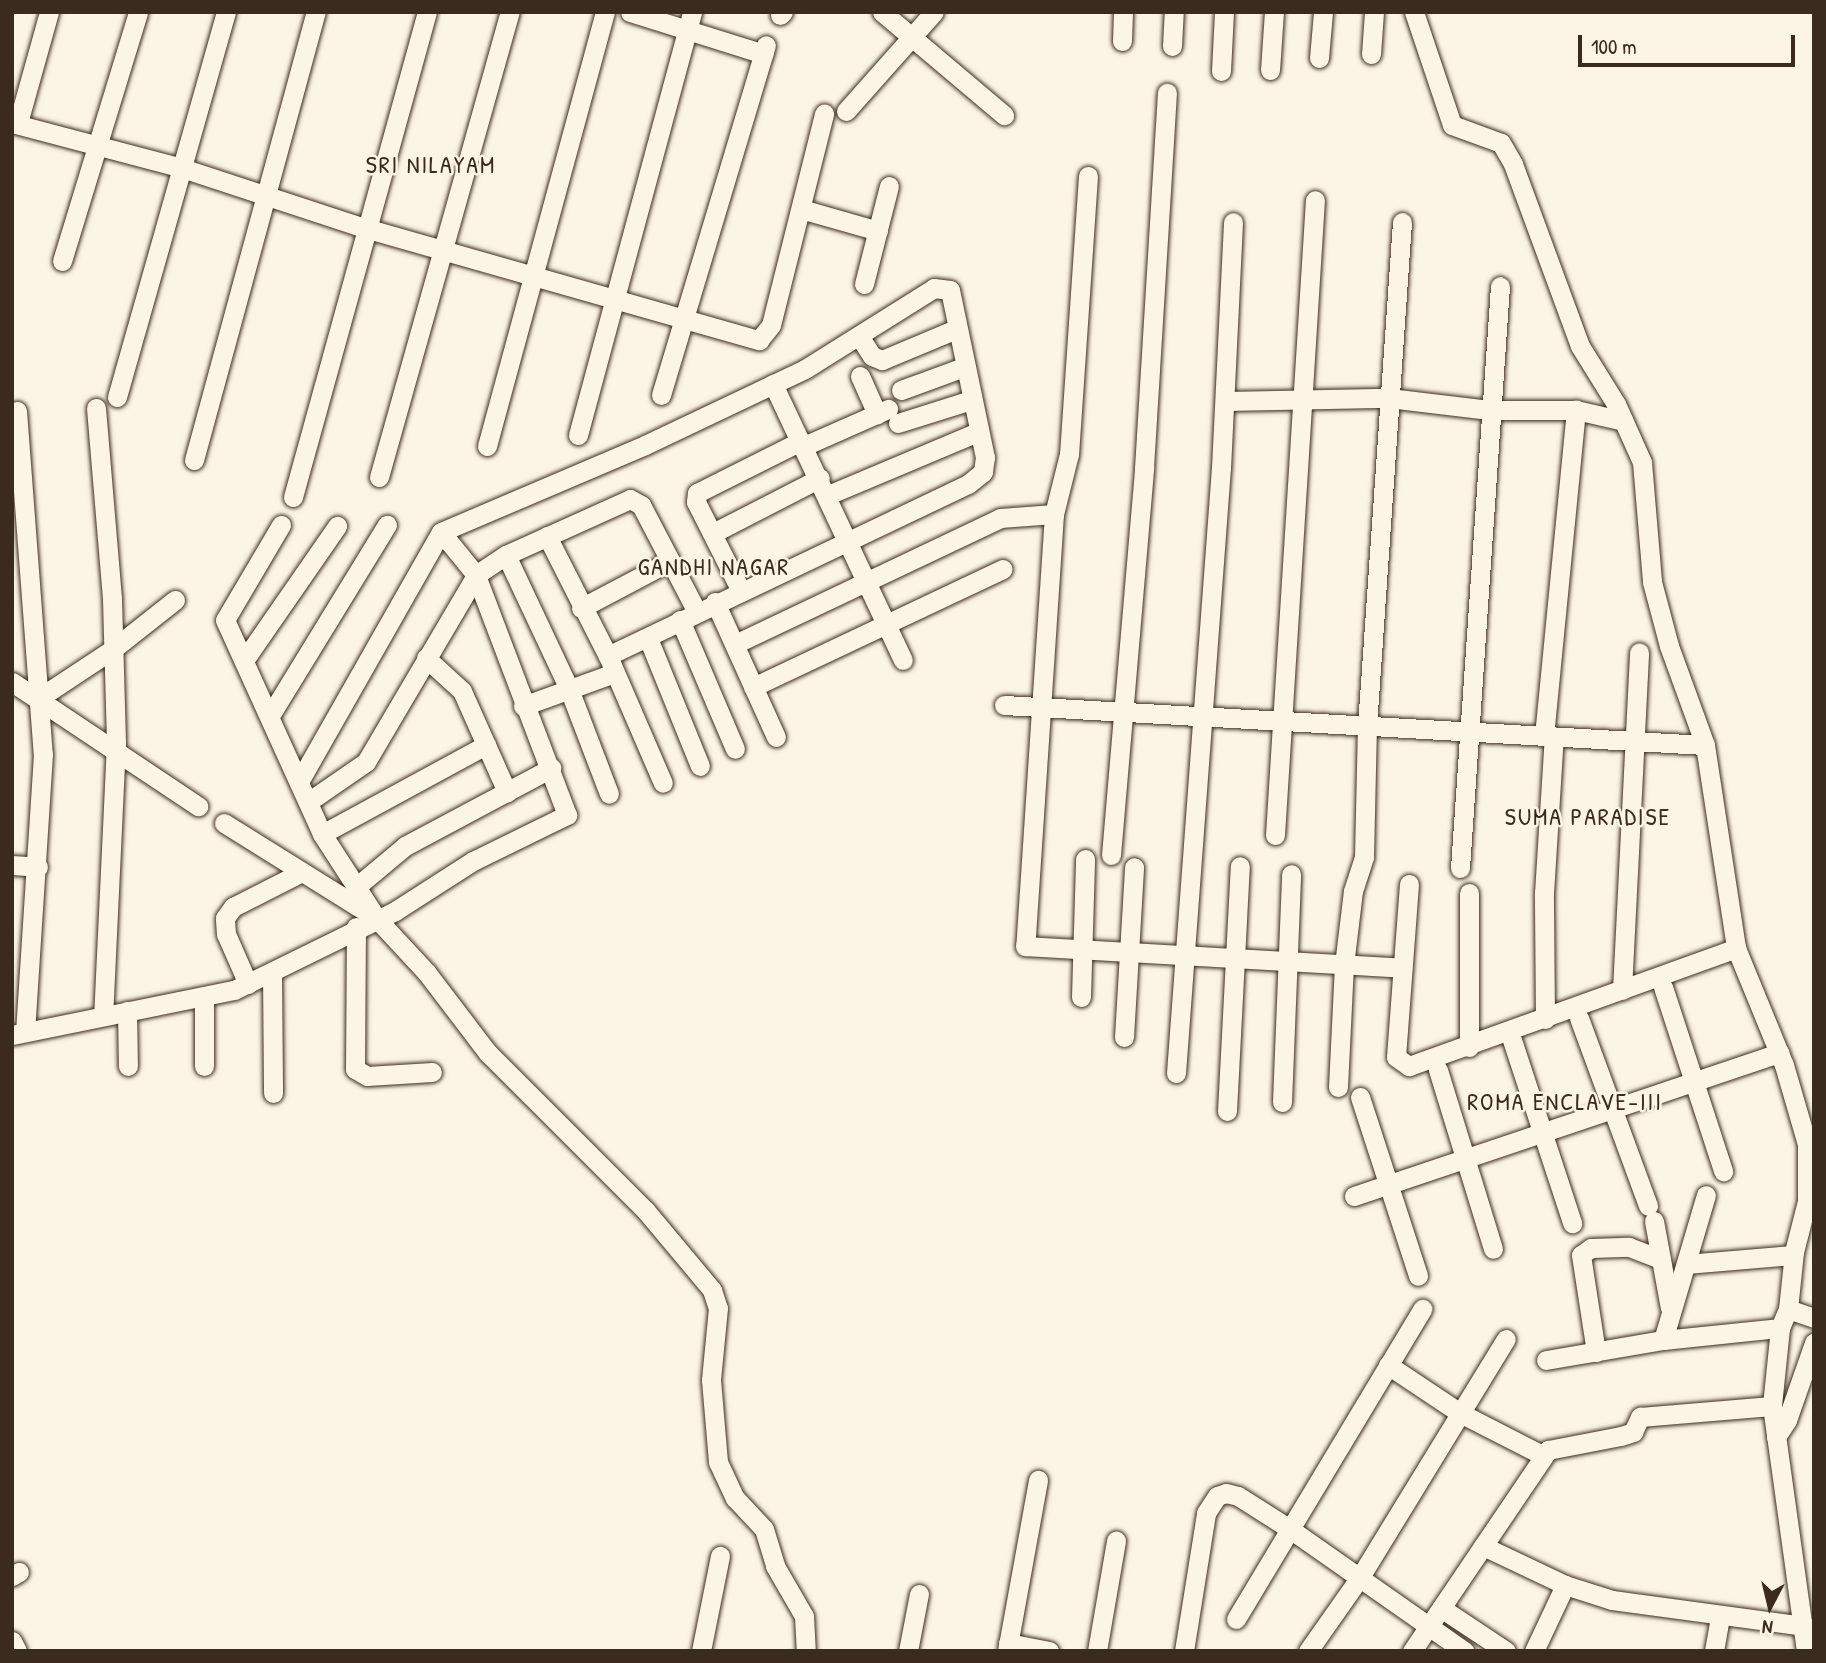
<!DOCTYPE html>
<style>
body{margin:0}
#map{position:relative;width:1826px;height:1663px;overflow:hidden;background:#fcf5e5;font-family:"Patrick Hand",sans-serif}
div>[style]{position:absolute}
.roads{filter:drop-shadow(0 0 2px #3b2a1e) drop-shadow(0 0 2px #3b2a1e)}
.minor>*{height:19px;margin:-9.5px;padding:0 9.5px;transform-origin:9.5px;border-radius:9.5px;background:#fcf5e5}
span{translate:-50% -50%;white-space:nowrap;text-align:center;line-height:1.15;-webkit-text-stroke:5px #fcf5e5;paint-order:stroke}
.neighbourhood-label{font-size:24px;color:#3b2a1e;letter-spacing:2px}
.frame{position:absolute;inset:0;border:14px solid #3b2a1e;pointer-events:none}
.north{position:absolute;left:1735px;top:1572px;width:70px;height:70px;-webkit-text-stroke:5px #fcf5e5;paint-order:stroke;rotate:187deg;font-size:19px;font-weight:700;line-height:28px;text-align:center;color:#3b2a1e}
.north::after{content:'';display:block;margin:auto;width:24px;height:32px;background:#3b2a1e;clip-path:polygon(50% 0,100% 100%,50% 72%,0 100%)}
.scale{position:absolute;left:1578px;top:35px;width:217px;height:32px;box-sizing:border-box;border:4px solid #3b2a1e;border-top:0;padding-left:9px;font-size:21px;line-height:24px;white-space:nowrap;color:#3b2a1e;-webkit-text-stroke:5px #fcf5e5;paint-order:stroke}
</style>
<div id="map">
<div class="roads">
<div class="minor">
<i style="left:630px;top:12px;width:140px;rotate:17.4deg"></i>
<i style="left:882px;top:12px;width:160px;rotate:40.2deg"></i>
<i style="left:1414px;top:12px;width:119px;rotate:71.4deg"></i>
<i style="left:1452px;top:125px;width:52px;rotate:20.2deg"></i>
<i style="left:1501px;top:143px;width:24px;rotate:60deg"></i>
<i style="left:1513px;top:164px;width:194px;rotate:69.8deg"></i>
<i style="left:1580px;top:346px;width:68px;rotate:58.2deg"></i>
<i style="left:1616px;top:404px;width:64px;rotate:65.9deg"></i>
<i style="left:1642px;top:462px;width:120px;rotate:85.2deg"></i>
<i style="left:1652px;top:582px;width:66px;rotate:75.1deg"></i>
<i style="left:1669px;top:646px;width:105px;rotate:70deg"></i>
<i style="left:1705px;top:745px;width:205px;rotate:81.3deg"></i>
<i style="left:1736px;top:948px;width:126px;rotate:67.7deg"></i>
<i style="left:1784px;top:1065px;width:82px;rotate:73.8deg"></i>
<i style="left:1807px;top:1144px;width:57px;rotate:90deg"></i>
<i style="left:1807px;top:1201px;width:53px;rotate:104.3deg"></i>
<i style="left:1794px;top:1252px;width:57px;rotate:96deg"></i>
<i style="left:1788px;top:1309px;width:21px;rotate:113deg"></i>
<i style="left:1780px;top:1328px;width:78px;rotate:95.9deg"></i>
<i style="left:1772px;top:1406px;width:247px;rotate:82.1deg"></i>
<i style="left:780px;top:15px;width:4px;rotate:-45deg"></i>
<i style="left:1122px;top:41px;width:29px;rotate:-88deg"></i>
<i style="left:1172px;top:46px;width:34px;rotate:-87deg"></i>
<i style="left:1371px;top:54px;width:42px;rotate:-85.9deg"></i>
<i style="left:1319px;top:58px;width:46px;rotate:-85deg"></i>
<i style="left:1270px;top:70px;width:58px;rotate:-86.1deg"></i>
<i style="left:1221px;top:71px;width:59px;rotate:-87.1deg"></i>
<i style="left:846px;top:111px;width:132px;rotate:-48.4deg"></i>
<i style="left:12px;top:123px;width:176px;rotate:14.8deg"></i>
<i style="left:182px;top:168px;width:193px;rotate:18.2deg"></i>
<i style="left:365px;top:228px;width:410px;rotate:15.9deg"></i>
<i style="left:759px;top:340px;width:19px;rotate:-51deg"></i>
<i style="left:771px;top:325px;width:218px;rotate:-75.9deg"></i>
<i style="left:18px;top:123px;width:115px;rotate:-74.4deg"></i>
<i style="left:1088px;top:176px;width:279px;rotate:93.9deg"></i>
<i style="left:1069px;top:454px;width:62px;rotate:104deg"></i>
<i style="left:1054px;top:514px;width:433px;rotate:93.8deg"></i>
<i style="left:1025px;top:946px;width:378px;rotate:3.3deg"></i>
<i style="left:801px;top:209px;width:80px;rotate:15.9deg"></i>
<i style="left:62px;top:261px;width:260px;rotate:-73deg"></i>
<i style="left:864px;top:284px;width:101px;rotate:-75.7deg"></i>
<i style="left:859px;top:336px;width:24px;rotate:57deg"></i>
<i style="left:872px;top:356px;width:11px;rotate:22deg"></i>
<i style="left:882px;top:360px;width:80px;rotate:-22.7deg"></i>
<i style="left:860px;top:376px;width:42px;rotate:65.9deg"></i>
<i style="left:773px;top:384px;width:305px;rotate:64.8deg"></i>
<i style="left:901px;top:390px;width:67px;rotate:-20.1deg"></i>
<i style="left:661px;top:395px;width:365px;rotate:-73.3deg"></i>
<i style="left:117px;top:397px;width:400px;rotate:-74.2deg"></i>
<i style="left:1226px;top:401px;width:163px;rotate:-1.1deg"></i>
<i style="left:1389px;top:398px;width:101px;rotate:6.8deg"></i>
<i style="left:1489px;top:410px;width:87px"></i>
<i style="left:1576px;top:410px;width:49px;rotate:12.9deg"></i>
<i style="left:96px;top:408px;width:192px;rotate:85.2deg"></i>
<i style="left:112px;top:599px;width:144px;rotate:88.4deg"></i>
<i style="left:116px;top:743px;width:272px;rotate:92.7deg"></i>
<i style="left:17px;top:411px;width:344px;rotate:85.7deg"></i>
<i style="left:43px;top:754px;width:278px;rotate:93.7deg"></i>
<i style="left:898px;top:423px;width:77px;rotate:-17.5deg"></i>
<i style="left:578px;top:435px;width:438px;rotate:-74.9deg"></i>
<i style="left:487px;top:446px;width:450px;rotate:-74.8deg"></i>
<i style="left:804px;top:446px;width:92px;rotate:-23.8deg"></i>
<i style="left:194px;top:460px;width:464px;rotate:-74.8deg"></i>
<i style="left:379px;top:477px;width:483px;rotate:-74.3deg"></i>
<i style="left:828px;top:495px;width:163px;rotate:-22.8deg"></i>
<i style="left:293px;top:497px;width:503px;rotate:-74.56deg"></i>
<i style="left:281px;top:525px;width:110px;rotate:120.5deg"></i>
<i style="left:225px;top:620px;width:235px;rotate:65.6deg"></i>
<i style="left:322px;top:834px;width:101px;rotate:57.1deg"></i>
<i style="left:377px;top:919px;width:74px;rotate:47.2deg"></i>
<i style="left:427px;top:973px;width:101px;rotate:52.7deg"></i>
<i style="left:488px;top:1053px;width:223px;rotate:45deg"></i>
<i style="left:646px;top:1211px;width:103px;rotate:50.1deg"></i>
<i style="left:712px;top:1290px;width:19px;rotate:72deg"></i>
<i style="left:718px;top:1308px;width:72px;rotate:95.6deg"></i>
<i style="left:711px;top:1380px;width:82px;rotate:85.1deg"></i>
<i style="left:718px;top:1462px;width:40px;rotate:65deg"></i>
<i style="left:735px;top:1498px;width:42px;rotate:46.9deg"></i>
<i style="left:764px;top:1529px;width:39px;rotate:73deg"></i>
<i style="left:775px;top:1566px;width:58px;rotate:59.9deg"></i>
<i style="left:804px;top:1616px;width:35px;rotate:87deg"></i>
<i style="left:713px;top:533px;width:120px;rotate:-27.2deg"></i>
<i style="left:547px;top:536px;width:135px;rotate:63.1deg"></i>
<i style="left:608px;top:656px;width:138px;rotate:66.6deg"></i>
<i style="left:506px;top:555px;width:148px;rotate:64.8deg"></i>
<i style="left:569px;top:689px;width:112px;rotate:69.1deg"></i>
<i style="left:741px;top:591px;width:100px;rotate:-116.8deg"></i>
<i style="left:696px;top:502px;width:9px;rotate:-84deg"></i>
<i style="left:697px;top:493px;width:116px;rotate:-26.6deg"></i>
<i style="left:715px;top:602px;width:148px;rotate:65.7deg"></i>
<i style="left:581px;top:608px;width:101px;rotate:-27.8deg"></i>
<i style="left:680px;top:620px;width:140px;rotate:66.9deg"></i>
<i style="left:648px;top:638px;width:138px;rotate:67.9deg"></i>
<i style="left:735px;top:644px;width:293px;rotate:-25.4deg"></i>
<i style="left:1000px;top:518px;width:54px;rotate:-4.2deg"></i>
<i style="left:426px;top:658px;width:49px;rotate:42.5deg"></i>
<i style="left:462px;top:691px;width:111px;rotate:66deg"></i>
<i style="left:245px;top:659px;width:162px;rotate:-55.3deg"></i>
<i style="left:12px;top:682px;width:224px;rotate:33.7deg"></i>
<i style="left:753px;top:687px;width:276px;rotate:-25.3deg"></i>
<i style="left:39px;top:698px;width:89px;rotate:-33.5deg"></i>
<i style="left:113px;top:649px;width:79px;rotate:-38.3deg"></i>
<i style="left:1004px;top:705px;width:702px;rotate:3.27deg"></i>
<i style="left:523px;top:706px;width:97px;rotate:-19.9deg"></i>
<i style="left:271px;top:714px;width:222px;rotate:-58.5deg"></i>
<i style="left:1544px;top:736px;width:328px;rotate:-84.4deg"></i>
<i style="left:300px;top:780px;width:285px;rotate:-60.4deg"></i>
<i style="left:441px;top:532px;width:222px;rotate:-23.1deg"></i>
<i style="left:645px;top:445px;width:177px;rotate:-25.4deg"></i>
<i style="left:805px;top:369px;width:152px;rotate:-32.1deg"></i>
<i style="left:934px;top:288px;width:16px;rotate:7deg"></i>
<i style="left:950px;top:290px;width:171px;rotate:78.2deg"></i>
<i style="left:985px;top:457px;width:15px;rotate:98deg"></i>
<i style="left:983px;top:472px;width:19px;rotate:141deg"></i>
<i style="left:968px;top:484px;width:399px;rotate:154.5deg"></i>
<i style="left:308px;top:802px;width:70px;rotate:-34.6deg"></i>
<i style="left:366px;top:762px;width:217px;rotate:-59.5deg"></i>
<i style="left:476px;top:575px;width:36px;rotate:-34deg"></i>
<i style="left:506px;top:555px;width:136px;rotate:-24.3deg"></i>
<i style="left:630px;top:499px;width:13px;rotate:29deg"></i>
<i style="left:641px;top:505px;width:119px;rotate:62.4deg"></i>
<i style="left:224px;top:823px;width:176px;rotate:32deg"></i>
<i style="left:322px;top:834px;width:187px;rotate:-28.5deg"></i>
<i style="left:1275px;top:835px;width:636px;rotate:-86.4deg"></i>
<i style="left:1111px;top:855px;width:388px;rotate:-85.1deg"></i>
<i style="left:1144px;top:468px;width:376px;rotate:-86.5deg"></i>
<i style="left:12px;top:865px;width:26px;rotate:4deg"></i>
<i style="left:1460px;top:868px;width:583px;rotate:-86.07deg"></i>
<i style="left:1409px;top:884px;width:173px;rotate:94.3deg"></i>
<i style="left:1396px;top:1057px;width:16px;rotate:35deg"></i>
<i style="left:1409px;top:1066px;width:348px;rotate:-19.8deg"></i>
<i style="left:356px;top:887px;width:64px;rotate:-39.9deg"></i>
<i style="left:405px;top:846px;width:166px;rotate:-28.1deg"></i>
<i style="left:1469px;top:893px;width:154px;rotate:90deg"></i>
<i style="left:356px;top:927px;width:142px;rotate:90.4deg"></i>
<i style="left:355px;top:1069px;width:14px;rotate:30deg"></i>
<i style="left:367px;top:1076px;width:65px;rotate:-3.5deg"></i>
<i style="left:272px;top:973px;width:120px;rotate:89.5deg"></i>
<i style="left:248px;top:984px;width:55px;rotate:-113.7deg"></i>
<i style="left:226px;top:934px;width:16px;rotate:-94deg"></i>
<i style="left:225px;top:918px;width:14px;rotate:-54deg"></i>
<i style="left:233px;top:907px;width:75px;rotate:-26.9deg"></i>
<i style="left:1663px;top:987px;width:194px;rotate:71.9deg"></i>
<i style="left:1622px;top:990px;width:338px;rotate:-87.1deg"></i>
<i style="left:204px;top:997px;width:69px;rotate:90deg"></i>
<i style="left:1081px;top:997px;width:138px;rotate:-88.3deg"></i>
<i style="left:127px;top:1011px;width:55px;rotate:89deg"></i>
<i style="left:1579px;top:1018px;width:200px;rotate:69.8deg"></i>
<i style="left:1545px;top:1019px;width:126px;rotate:-90.5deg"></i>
<i style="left:1544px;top:893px;width:157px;rotate:-86.4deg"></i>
<i style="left:12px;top:1035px;width:227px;rotate:-11.5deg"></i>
<i style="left:234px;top:990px;width:179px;rotate:-26.1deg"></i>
<i style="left:395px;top:911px;width:93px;rotate:-32.7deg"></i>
<i style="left:473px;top:861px;width:105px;rotate:-26.1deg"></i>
<i style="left:567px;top:815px;width:257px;rotate:-110.8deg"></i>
<i style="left:476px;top:575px;width:55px;rotate:-129.1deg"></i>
<i style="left:1124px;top:1037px;width:170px;rotate:-86.6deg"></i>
<i style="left:1512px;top:1040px;width:193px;rotate:71.8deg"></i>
<i style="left:1438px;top:1070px;width:187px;rotate:72.9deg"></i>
<i style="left:1176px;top:1073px;width:607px;rotate:-85.75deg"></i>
<i style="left:1221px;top:468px;width:246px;rotate:-87.2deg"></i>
<i style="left:1338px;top:1087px;width:122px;rotate:-87.2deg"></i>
<i style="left:1344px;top:965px;width:75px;rotate:-83.1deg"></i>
<i style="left:1353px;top:891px;width:36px;rotate:-72deg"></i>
<i style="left:1364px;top:857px;width:131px;rotate:-88.7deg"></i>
<i style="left:1367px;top:726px;width:505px;rotate:-86.03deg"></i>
<i style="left:1360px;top:1097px;width:188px;rotate:72deg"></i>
<i style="left:1282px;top:1102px;width:228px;rotate:-87.7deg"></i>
<i style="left:1227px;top:1111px;width:245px;rotate:-87deg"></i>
<i style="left:1354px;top:1196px;width:449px;rotate:-18.6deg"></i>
<i style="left:1654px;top:1221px;width:88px;rotate:79.6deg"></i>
<i style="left:1686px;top:1264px;width:107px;rotate:-4.8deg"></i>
<i style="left:1788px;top:1309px;width:28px;rotate:19deg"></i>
<i style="left:1663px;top:1340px;width:151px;rotate:-73.5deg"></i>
<i style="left:1596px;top:1352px;width:98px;rotate:-98.8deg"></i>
<i style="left:1581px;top:1255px;width:12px;rotate:-35deg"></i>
<i style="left:1591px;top:1248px;width:38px;rotate:-2deg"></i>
<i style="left:1629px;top:1247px;width:34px;rotate:21deg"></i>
<i style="left:1546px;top:1360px;width:119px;rotate:-9.7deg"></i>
<i style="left:1663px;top:1340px;width:118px;rotate:-5.9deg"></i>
<i style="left:1388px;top:1365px;width:87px;rotate:33.7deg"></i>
<i style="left:1460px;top:1413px;width:92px;rotate:27.1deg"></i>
<i style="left:1776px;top:1437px;width:20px;rotate:-57deg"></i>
<i style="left:1787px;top:1420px;width:82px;rotate:-70.7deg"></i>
<i style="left:1483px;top:1546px;width:91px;rotate:25.4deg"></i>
<i style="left:1565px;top:1585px;width:49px;rotate:17.7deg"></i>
<i style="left:1612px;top:1600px;width:195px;rotate:7.7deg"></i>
<i style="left:12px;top:1576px;width:8px;rotate:-30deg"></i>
<i style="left:1441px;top:1608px;width:78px;rotate:33.5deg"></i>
<i style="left:1236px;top:1619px;width:362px;rotate:-59deg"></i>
<i style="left:12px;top:1641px;width:11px;rotate:63deg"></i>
<i style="left:1008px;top:1643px;width:42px;rotate:11deg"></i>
<i style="left:701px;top:1651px;width:97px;rotate:-78.7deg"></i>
<i style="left:908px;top:1651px;width:58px;rotate:-79.1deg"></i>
<i style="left:1007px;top:1651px;width:174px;rotate:-79.7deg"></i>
<i style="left:1097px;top:1651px;width:112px;rotate:-80.2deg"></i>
<i style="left:1184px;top:1651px;width:140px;rotate:-80.9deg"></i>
<i style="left:1206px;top:1513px;width:20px;rotate:-57deg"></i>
<i style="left:1217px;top:1496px;width:9px;rotate:-18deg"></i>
<i style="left:1226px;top:1493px;width:12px;rotate:14deg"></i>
<i style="left:1238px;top:1496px;width:62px;rotate:32.4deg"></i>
<i style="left:1290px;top:1529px;width:213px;rotate:35deg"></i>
<i style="left:1308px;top:1651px;width:90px;rotate:-54.9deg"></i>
<i style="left:1360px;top:1577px;width:279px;rotate:-58.5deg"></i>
<i style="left:1412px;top:1651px;width:243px;rotate:-55.9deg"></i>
<i style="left:1548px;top:1450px;width:74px;rotate:-10.9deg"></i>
<i style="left:1621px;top:1436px;width:13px;rotate:-18deg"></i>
<i style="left:1633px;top:1432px;width:17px;rotate:-65deg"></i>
<i style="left:1640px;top:1417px;width:132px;rotate:-4.8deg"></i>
<i style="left:1534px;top:1651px;width:73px;rotate:-64.8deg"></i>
<i style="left:1714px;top:1651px;width:35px;rotate:-80deg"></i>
</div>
</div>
<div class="neighbourhood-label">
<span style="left:431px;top:165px">SRI NILAYAM</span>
<span style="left:714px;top:567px">GANDHI NAGAR</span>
<span style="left:1588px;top:817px">SUMA PARADISE</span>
<span style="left:1565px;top:1102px">ROMA ENCLAVE-III</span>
</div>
<div class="frame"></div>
<div class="north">N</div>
<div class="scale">100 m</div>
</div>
